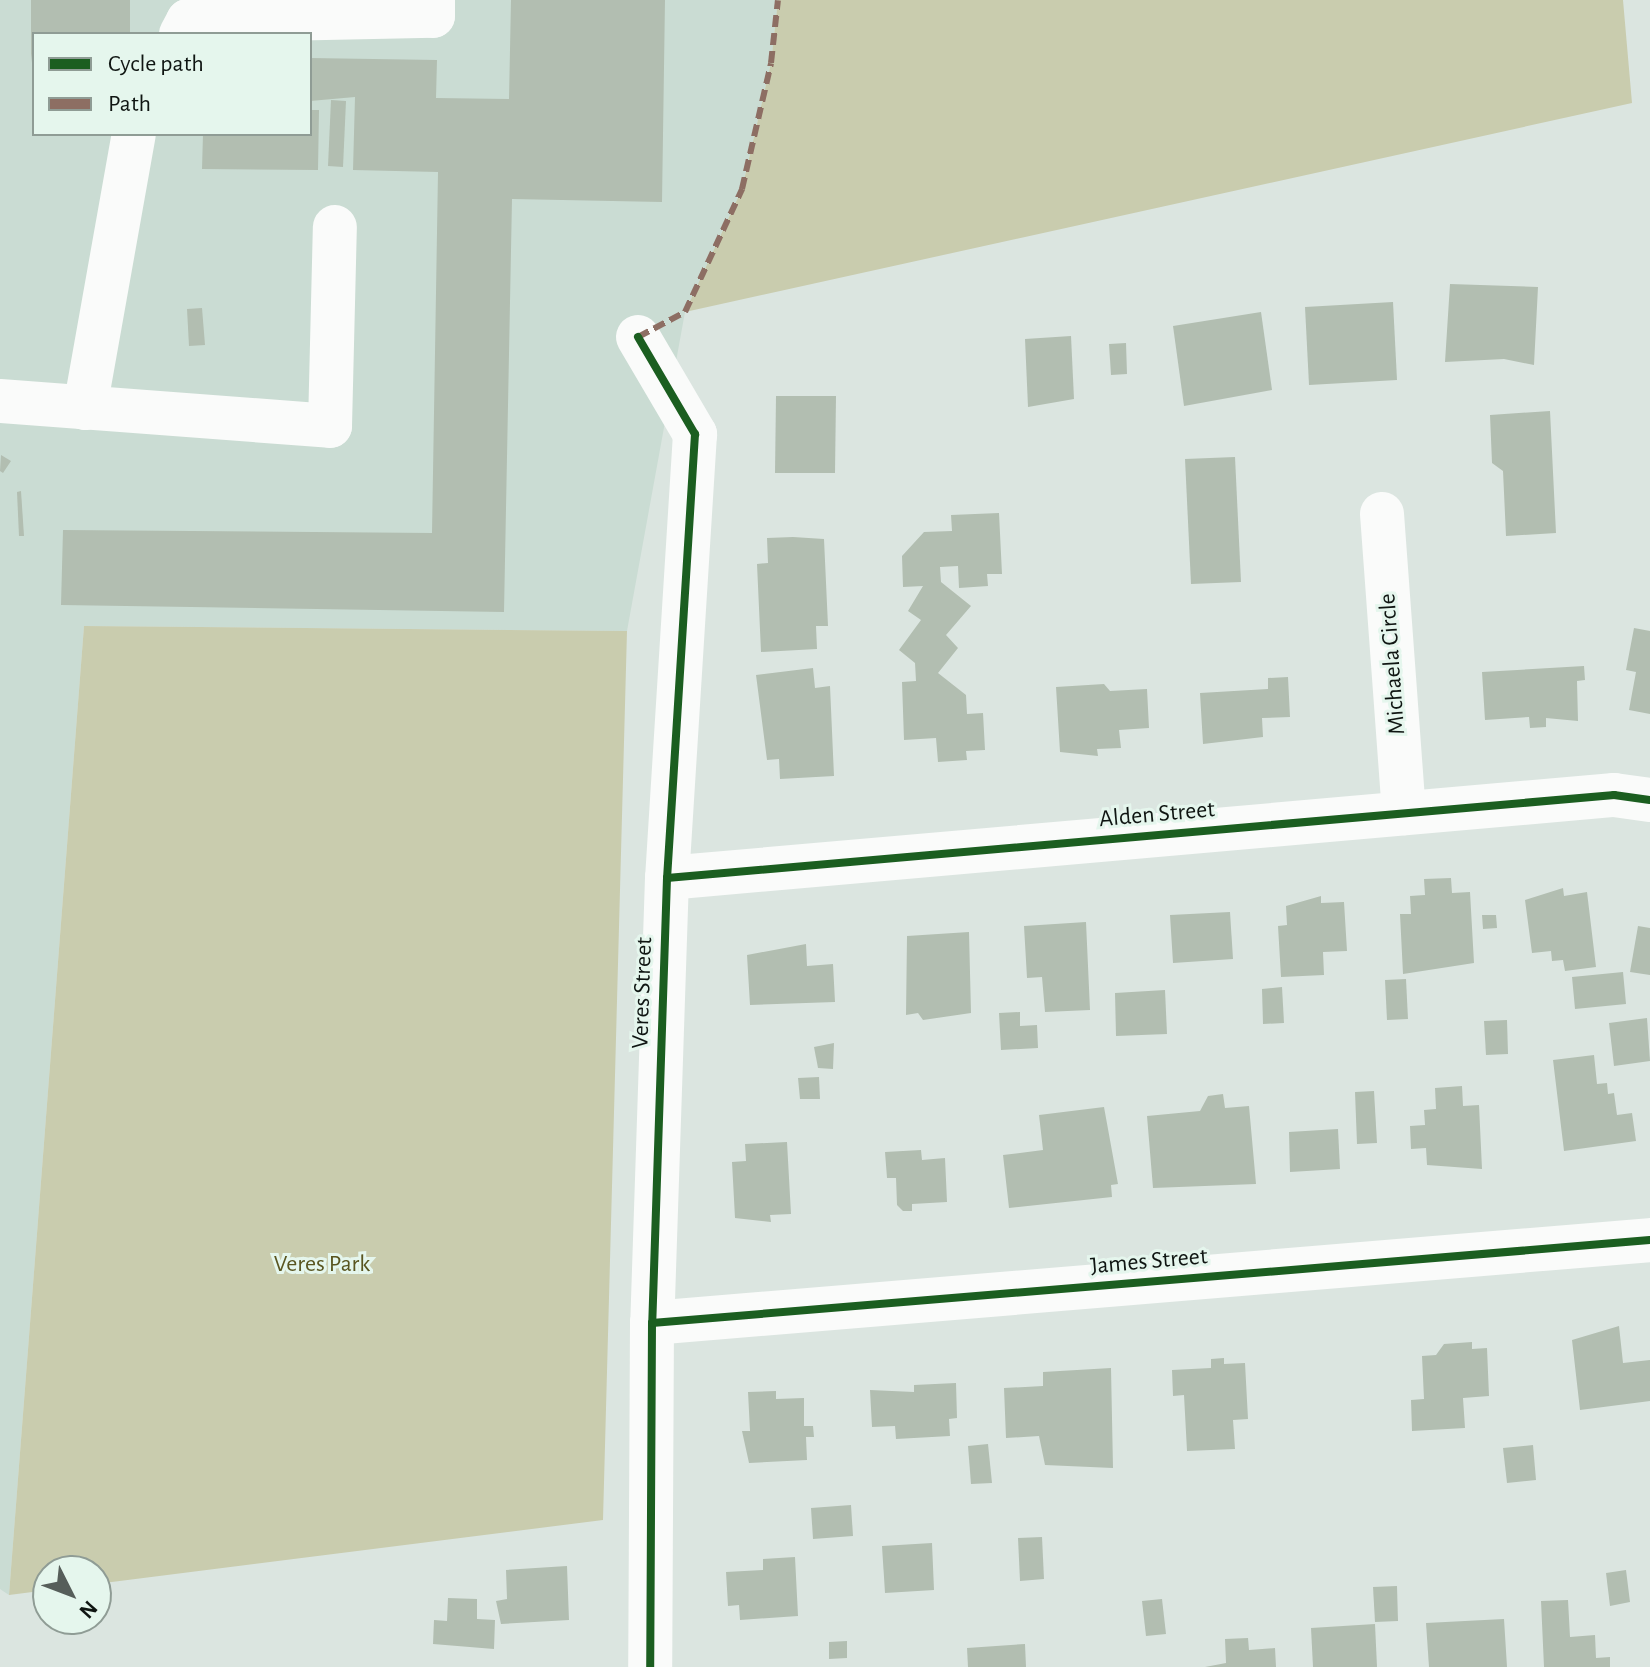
<!DOCTYPE html>
<style>
body{margin:0}
#map{position:relative;width:1650px;height:1667px;overflow:hidden;background:#dbe5e0;font-family:"Alegreya Sans",sans-serif}
div>[style]{position:absolute}
.built>*{inset:0;background:#cadcd3}
.green>*{inset:0;background:#c9ccae}
.building>*{inset:0;background:#b2beb1}
.minor>*{height:44px;margin:-22px;padding:0 22px;transform-origin:22px;border-radius:22px;background:#fafbfa}
.quiet>*{height:6px;margin-top:-3px;transform-origin:0;background:repeating-linear-gradient(90deg,#8d6e63 0 12px,transparent 0 18px)}
.cycleway>*{height:8px;margin:-4px;padding:0 4px;transform-origin:4px;border-radius:4px;background:#1b5e20}
span{translate:-50% -50%;white-space:nowrap;text-align:center;line-height:1.15;-webkit-text-stroke:6px #e5f6ed;paint-order:stroke}
.street-label{font-size:24px;color:#0f1512}
.park-label{font-size:24px;color:#595520}
.legend{position:absolute;left:32px;top:32px;width:280px;height:104px;box-sizing:border-box;background:#e5f6ed;border:2px solid #8f9c95;margin:0;padding:10px 14px;list-style:none;font-size:24px;color:#0f1512}
.legend li{display:flex;align-items:center;gap:16px;height:40px}
.legend b{width:40px;border:2px solid #8f9c95}
.north{position:absolute;left:32px;top:1555px;width:80px;height:80px;box-sizing:border-box;background:#e5f6ed;border:2px solid #8f9c95;border-radius:50%;rotate:132deg;font-size:22px;font-weight:700;line-height:32px;text-align:center;color:#0f1512}
.north::after{content:'';display:block;margin:auto;width:28px;height:36px;background:#565e5a;clip-path:polygon(50% 0,100% 100%,50% 72%,0 100%)}
</style>
<div id="map">
<div class="built">
<i style="clip-path:polygon(evenodd,0 0,778px 0,771px 63px,742px 189px,685px 312px,627px 631px,84px 626px,9px 1595px,0 1589px,0 0,34px 34px,310px 34px,310px 134px,34px 134px,34px 34px)"></i>
</div>
<div class="green">
<i style="clip-path:polygon(778px 0,1623px 0,1632px 103px,685px 312px,742px 189px,771px 63px)"></i>
<i style="clip-path:polygon(84px 626px,627px 631px,603px 1520px,96px 1584px,96px 1571px,48px 1571px,48px 1590px,9px 1595px)"></i>
</div>
<div class="building">
<i style="clip-path:polygon(31px 0,130px 0,130px 34px,34px 34px,31px 63px)"></i>
<i style="clip-path:polygon(511px 0,665px 0,662px 202px,512px 199px,504px 612px,61px 605px,63px 530px,432px 533px,438px 172px,353px 170px,355px 97px,310px 101px,310px 58px,437px 60px,436px 98px,509px 99px)"></i>
<i style="clip-path:polygon(331px 100px,346px 101px,343px 167px,328px 166px)"></i>
<i style="clip-path:polygon(310px 110px,319px 110px,318px 170px,202px 169px,203px 134px,310px 134px)"></i>
<i style="clip-path:polygon(1450px 284px,1538px 287px,1534px 365px,1504px 359px,1445px 362px)"></i>
<i style="clip-path:polygon(1393px 302px,1397px 380px,1309px 385px,1305px 307px)"></i>
<i style="clip-path:polygon(202px 308px,205px 345px,189px 346px,187px 309px)"></i>
<i style="clip-path:polygon(1261px 312px,1272px 390px,1184px 406px,1173px 326px)"></i>
<i style="clip-path:polygon(1071px 336px,1074px 399px,1028px 407px,1025px 339px)"></i>
<i style="clip-path:polygon(1126px 343px,1127px 374px,1111px 375px,1109px 344px)"></i>
<i style="clip-path:polygon(776px 396px,836px 396px,835px 473px,775px 473px)"></i>
<i style="clip-path:polygon(1550px 411px,1556px 533px,1506px 536px,1503px 471px,1492px 463px,1490px 415px)"></i>
<i style="clip-path:polygon(1px 455px,11px 461px,3px 473px,0 471px)"></i>
<i style="clip-path:polygon(1235px 457px,1241px 582px,1191px 584px,1185px 459px)"></i>
<i style="clip-path:polygon(21px 491px,24px 536px,19px 536px,17px 492px)"></i>
<i style="clip-path:polygon(999px 513px,1002px 574px,987px 574px,988px 586px,959px 588px,958px 566px,940px 567px,941px 582px,971px 606px,946px 635px,958px 648px,938px 673px,966px 695px,967px 714px,983px 713px,985px 750px,966px 751px,967px 760px,938px 762px,936px 738px,904px 740px,902px 682px,916px 681px,915px 663px,899px 650px,921px 620px,908px 611px,923px 586px,903px 587px,902px 556px,924px 532px,952px 531px,951px 515px)"></i>
<i style="clip-path:polygon(793px 537px,824px 539px,828px 626px,816px 626px,817px 649px,761px 652px,757px 564px,768px 563px,767px 538px)"></i>
<i style="clip-path:polygon(1634px 628px,1650px 631px,1650px 714px,1629px 710px,1636px 672px,1626px 670px)"></i>
<i style="clip-path:polygon(1584px 666px,1585px 680px,1577px 681px,1578px 721px,1546px 718px,1546px 727px,1530px 728px,1529px 717px,1485px 720px,1482px 672px)"></i>
<i style="clip-path:polygon(813px 668px,815px 688px,830px 686px,834px 776px,780px 779px,779px 759px,767px 760px,756px 675px)"></i>
<i style="clip-path:polygon(1288px 677px,1290px 717px,1262px 718px,1263px 737px,1203px 744px,1200px 693px,1268px 689px,1268px 678px)"></i>
<i style="clip-path:polygon(1104px 684px,1110px 691px,1147px 689px,1149px 728px,1119px 730px,1121px 748px,1097px 749px,1098px 756px,1060px 752px,1056px 687px)"></i>
<i style="clip-path:polygon(1451px 878px,1452px 893px,1470px 892px,1474px 963px,1403px 974px,1400px 914px,1411px 914px,1410px 896px,1425px 895px,1424px 879px)"></i>
<i style="clip-path:polygon(1563px 888px,1564px 896px,1587px 892px,1596px 967px,1565px 971px,1563px 960px,1552px 961px,1551px 951px,1532px 953px,1525px 900px)"></i>
<i style="clip-path:polygon(1321px 896px,1321px 903px,1344px 902px,1347px 951px,1323px 952px,1324px 975px,1281px 977px,1278px 926px,1287px 925px,1286px 906px)"></i>
<i style="clip-path:polygon(1230px 912px,1233px 959px,1173px 963px,1170px 915px)"></i>
<i style="clip-path:polygon(1482px 915px,1496px 915px,1497px 928px,1483px 929px)"></i>
<i style="clip-path:polygon(1086px 922px,1090px 1010px,1045px 1012px,1042px 977px,1027px 978px,1024px 926px)"></i>
<i style="clip-path:polygon(1638px 926px,1650px 928px,1650px 975px,1630px 972px)"></i>
<i style="clip-path:polygon(969px 932px,971px 1013px,923px 1020px,918px 1013px,906px 1015px,907px 936px)"></i>
<i style="clip-path:polygon(806px 944px,807px 966px,833px 964px,835px 1002px,750px 1005px,747px 955px)"></i>
<i style="clip-path:polygon(1623px 972px,1626px 1004px,1575px 1009px,1572px 977px)"></i>
<i style="clip-path:polygon(1406px 979px,1408px 1019px,1387px 1020px,1385px 980px)"></i>
<i style="clip-path:polygon(1282px 987px,1284px 1023px,1263px 1024px,1262px 989px)"></i>
<i style="clip-path:polygon(1165px 990px,1167px 1034px,1116px 1036px,1115px 993px)"></i>
<i style="clip-path:polygon(1020px 1012px,1020px 1026px,1037px 1025px,1038px 1048px,1001px 1050px,999px 1013px)"></i>
<i style="clip-path:polygon(1647px 1018px,1650px 1061px,1614px 1066px,1609px 1023px)"></i>
<i style="clip-path:polygon(1507px 1020px,1508px 1054px,1486px 1055px,1484px 1021px)"></i>
<i style="clip-path:polygon(834px 1043px,833px 1069px,818px 1068px,814px 1047px)"></i>
<i style="clip-path:polygon(1594px 1055px,1597px 1084px,1607px 1083px,1608px 1094px,1614px 1093px,1617px 1115px,1632px 1113px,1636px 1141px,1564px 1151px,1553px 1060px)"></i>
<i style="clip-path:polygon(819px 1077px,820px 1099px,800px 1099px,798px 1078px)"></i>
<i style="clip-path:polygon(1462px 1086px,1463px 1106px,1479px 1105px,1482px 1169px,1427px 1165px,1426px 1148px,1411px 1149px,1410px 1126px,1425px 1125px,1424px 1110px,1436px 1109px,1435px 1088px)"></i>
<i style="clip-path:polygon(1374px 1091px,1377px 1143px,1357px 1144px,1355px 1092px)"></i>
<i style="clip-path:polygon(1223px 1094px,1225px 1108px,1249px 1106px,1256px 1184px,1153px 1188px,1147px 1116px,1200px 1111px,1208px 1096px)"></i>
<i style="clip-path:polygon(1104px 1107px,1118px 1184px,1111px 1185px,1112px 1197px,1009px 1208px,1003px 1155px,1043px 1150px,1039px 1115px)"></i>
<i style="clip-path:polygon(1338px 1129px,1340px 1169px,1290px 1172px,1289px 1132px)"></i>
<i style="clip-path:polygon(787px 1142px,791px 1214px,770px 1215px,771px 1222px,735px 1218px,732px 1162px,746px 1161px,745px 1144px)"></i>
<i style="clip-path:polygon(921px 1150px,922px 1160px,945px 1158px,947px 1202px,912px 1204px,912px 1211px,903px 1211px,897px 1205px,896px 1178px,887px 1178px,885px 1152px)"></i>
<i style="clip-path:polygon(1619px 1326px,1623px 1363px,1650px 1360px,1650px 1401px,1580px 1410px,1572px 1340px)"></i>
<i style="clip-path:polygon(1472px 1342px,1472px 1349px,1487px 1348px,1489px 1396px,1463px 1398px,1465px 1428px,1412px 1431px,1411px 1400px,1424px 1399px,1422px 1356px,1436px 1355px,1444px 1344px)"></i>
<i style="clip-path:polygon(1224px 1358px,1224px 1364px,1245px 1363px,1248px 1419px,1233px 1420px,1235px 1449px,1187px 1451px,1184px 1395px,1173px 1396px,1172px 1370px,1211px 1368px,1211px 1359px)"></i>
<i style="clip-path:polygon(1111px 1368px,1113px 1468px,1045px 1465px,1039px 1436px,1006px 1438px,1004px 1388px,1043px 1386px,1043px 1372px)"></i>
<i style="clip-path:polygon(956px 1383px,957px 1418px,949px 1419px,950px 1436px,896px 1439px,895px 1426px,872px 1427px,870px 1390px,914px 1392px,914px 1385px)"></i>
<i style="clip-path:polygon(776px 1391px,776px 1399px,804px 1398px,804px 1426px,813px 1426px,814px 1437px,806px 1437px,807px 1460px,749px 1463px,742px 1431px,750px 1431px,748px 1392px)"></i>
<i style="clip-path:polygon(988px 1444px,992px 1483px,971px 1484px,968px 1446px)"></i>
<i style="clip-path:polygon(1533px 1445px,1536px 1480px,1507px 1483px,1503px 1448px)"></i>
<i style="clip-path:polygon(851px 1505px,853px 1536px,813px 1539px,811px 1508px)"></i>
<i style="clip-path:polygon(1042px 1537px,1044px 1579px,1020px 1581px,1018px 1538px)"></i>
<i style="clip-path:polygon(932px 1543px,934px 1590px,885px 1593px,882px 1546px)"></i>
<i style="clip-path:polygon(795px 1557px,798px 1616px,740px 1620px,739px 1605px,728px 1606px,726px 1572px,763px 1570px,763px 1559px)"></i>
<i style="clip-path:polygon(567px 1566px,569px 1620px,501px 1624px,496px 1601px,507px 1599px,506px 1570px)"></i>
<i style="clip-path:polygon(1626px 1570px,1630px 1602px,1610px 1606px,1606px 1573px)"></i>
<i style="clip-path:polygon(1397px 1586px,1398px 1621px,1375px 1622px,1373px 1587px)"></i>
<i style="clip-path:polygon(448px 1598px,477px 1599px,477px 1619px,495px 1620px,494px 1649px,433px 1644px,434px 1620px,447px 1621px)"></i>
<i style="clip-path:polygon(1162px 1599px,1166px 1634px,1146px 1636px,1142px 1601px)"></i>
<i style="clip-path:polygon(1568px 1600px,1570px 1637px,1595px 1635px,1596px 1658px,1610px 1657px,1610px 1667px,1544px 1667px,1541px 1601px)"></i>
<i style="clip-path:polygon(1504px 1619px,1507px 1667px,1429px 1667px,1426px 1623px)"></i>
<i style="clip-path:polygon(1375px 1624px,1377px 1667px,1313px 1667px,1311px 1628px)"></i>
<i style="clip-path:polygon(1248px 1638px,1249px 1650px,1275px 1648px,1276px 1667px,1205px 1667px,1226px 1663px,1225px 1639px)"></i>
<i style="clip-path:polygon(847px 1641px,847px 1658px,829px 1659px,829px 1642px)"></i>
<i style="clip-path:polygon(1025px 1644px,1026px 1667px,968px 1667px,967px 1648px)"></i>
</div>
<div class="minor">
<i style="left:181px;top:34px;width:15px;rotate:-62deg"></i>
<i style="left:188px;top:21px;width:245px;rotate:-1.2deg"></i>
<i style="left:433px;top:16px;width:16px;rotate:-90deg"></i>
<i style="left:638px;top:337px;width:113px;rotate:59.6deg"></i>
<i style="left:695px;top:434px;width:445px;rotate:93.6deg"></i>
<i style="left:667px;top:878px;width:445px;rotate:91.9deg"></i>
<i style="left:652px;top:1323px;width:344px;rotate:90.3deg"></i>
<i style="left:0;top:401px;width:331px;rotate:4.3deg"></i>
<i style="left:330px;top:426px;width:199px;rotate:-88.6deg"></i>
<i style="left:85px;top:408px;width:278px;rotate:-79.9deg"></i>
<i style="left:1382px;top:514px;width:300px;rotate:85.8deg"></i>
<i style="left:667px;top:878px;width:951px;rotate:-5.01deg"></i>
<i style="left:1614px;top:795px;width:36px;rotate:8deg"></i>
<i style="left:652px;top:1323px;width:1001px;rotate:-4.75deg"></i>
</div>
<div class="quiet">
<i style="left:638px;top:337px;width:53px;rotate:-28deg"></i>
<i style="left:685px;top:312px;width:136px;rotate:-65.1deg"></i>
<i style="left:742px;top:189px;width:129px;rotate:-77deg"></i>
<i style="left:771px;top:63px;width:63px;rotate:-83.7deg"></i>
</div>
<div class="cycleway">
<i style="left:638px;top:337px;width:113px;rotate:59.6deg"></i>
<i style="left:695px;top:434px;width:445px;rotate:93.6deg"></i>
<i style="left:667px;top:878px;width:445px;rotate:91.9deg"></i>
<i style="left:652px;top:1323px;width:344px;rotate:90.3deg"></i>
<i style="left:667px;top:878px;width:951px;rotate:-5.01deg"></i>
<i style="left:1614px;top:795px;width:36px;rotate:8deg"></i>
<i style="left:652px;top:1323px;width:1001px;rotate:-4.75deg"></i>
</div>
<div class="street-label">
<span style="left:1393px;top:664px;rotate:-94deg">Michaela Circle</span>
<span style="left:1157px;top:815px;rotate:-5deg">Alden Street</span>
<span style="left:643px;top:993px;rotate:-88deg">Veres Street</span>
<span style="left:1149px;top:1262px;rotate:-5deg">James Street</span>
</div>
<div class="park-label">
<span style="left:322px;top:1265px">Veres Park</span>
</div>
<ul class="legend">
<li><b style="height:10px;background:#1b5e20"></b>Cycle path</li>
<li><b style="height:10px;background:#8d6e63"></b>Path</li>
</ul>
<div class="north">N</div>
</div>
